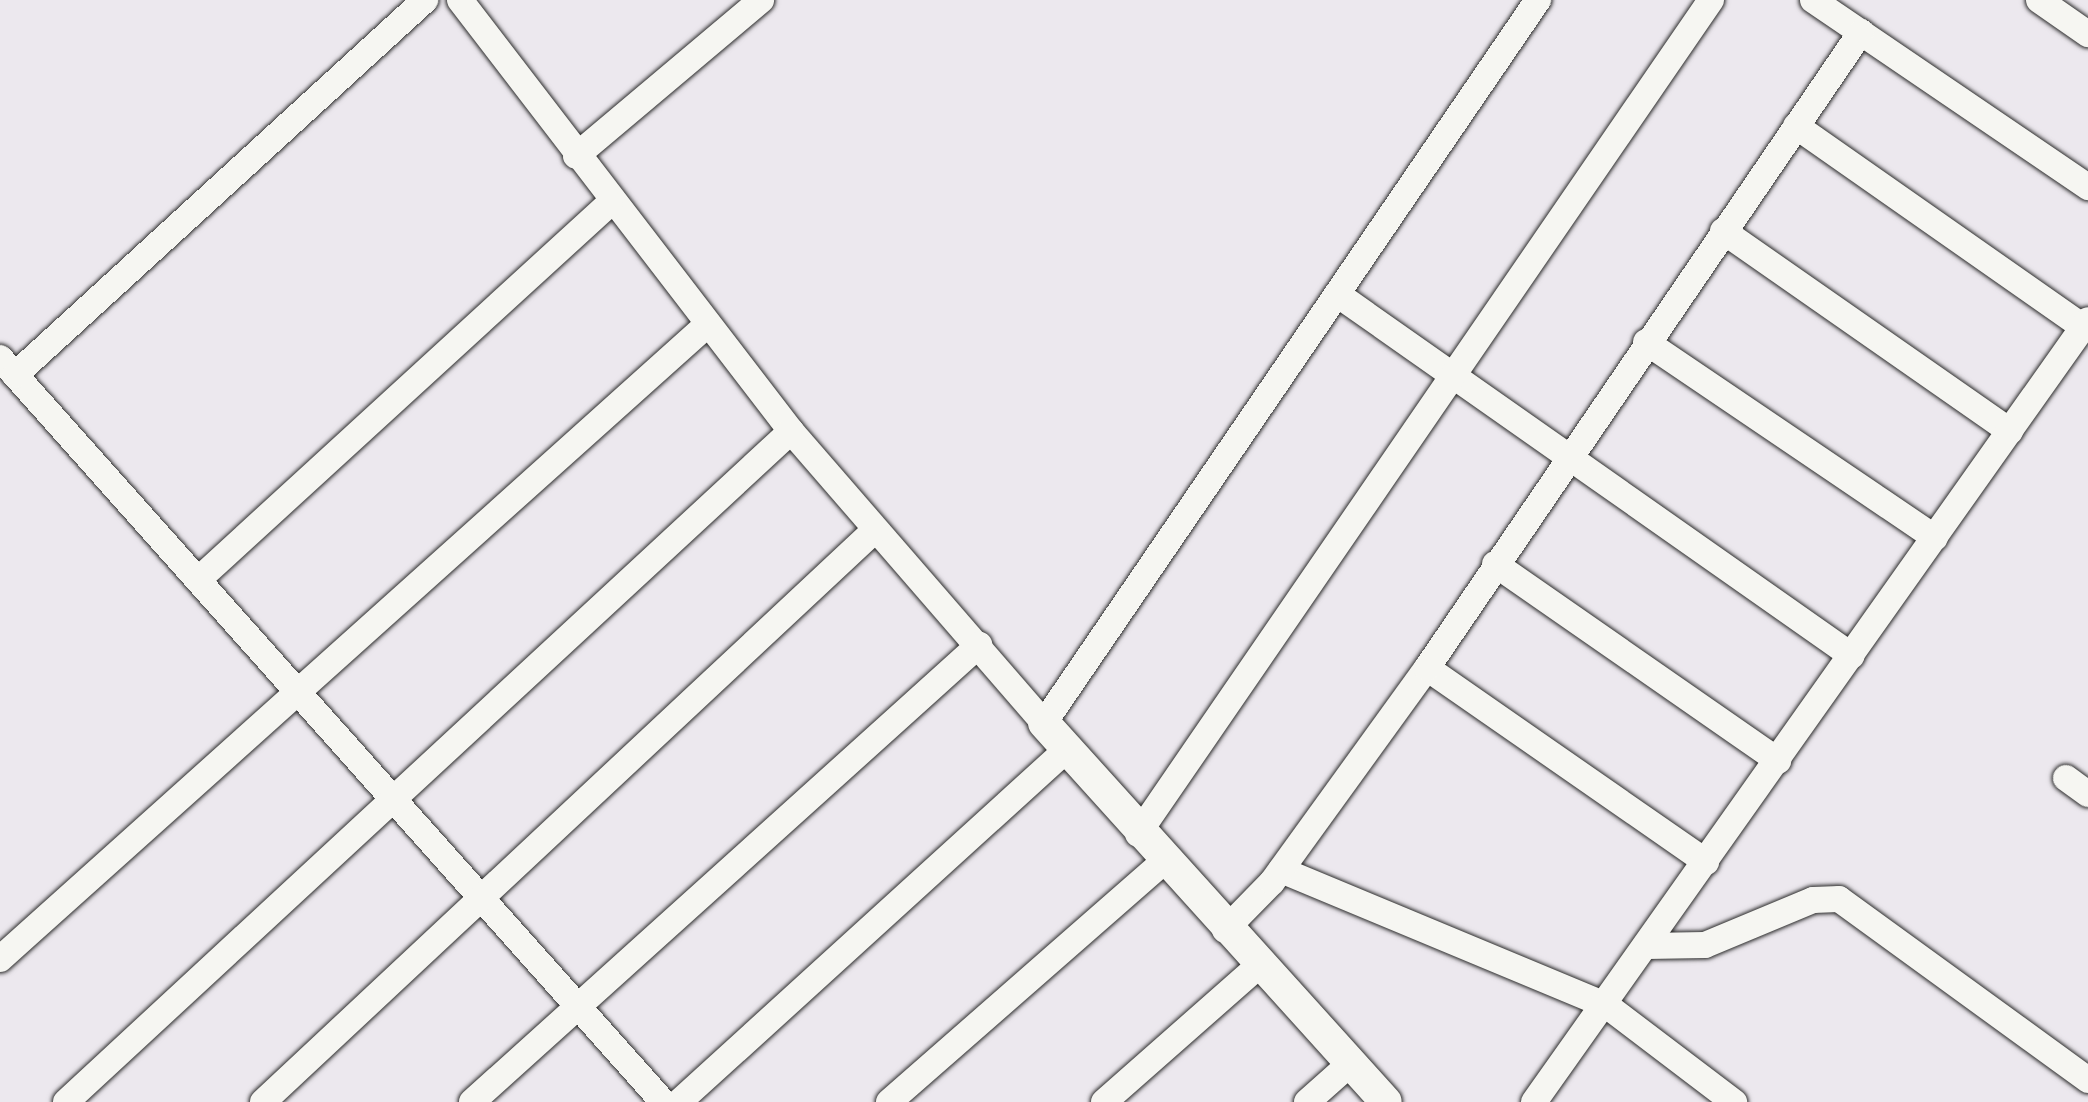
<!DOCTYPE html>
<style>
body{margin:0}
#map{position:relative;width:2088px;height:1102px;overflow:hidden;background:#ece8ee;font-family:"Patrick Hand",sans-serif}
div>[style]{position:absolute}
.roads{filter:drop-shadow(0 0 2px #2b2b2b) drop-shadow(0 0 2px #2b2b2b)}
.minor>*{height:26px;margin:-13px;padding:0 13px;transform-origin:13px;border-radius:13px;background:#f6f6f2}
.tertiary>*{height:32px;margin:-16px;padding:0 16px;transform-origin:16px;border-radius:16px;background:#f6f6f2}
span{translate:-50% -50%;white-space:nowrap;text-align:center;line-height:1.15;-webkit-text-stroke:8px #f6f6f2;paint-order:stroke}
</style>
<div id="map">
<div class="roads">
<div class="minor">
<i style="left:460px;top:0;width:543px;rotate:52.48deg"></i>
<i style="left:791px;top:431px;width:386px;rotate:49.1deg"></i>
<i style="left:1044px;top:723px;width:876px;rotate:-55.66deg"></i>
<i style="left:1813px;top:0;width:333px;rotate:34.2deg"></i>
<i style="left:2039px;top:0;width:60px;rotate:34.8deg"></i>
<i style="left:1796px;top:126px;width:350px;rotate:35deg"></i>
<i style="left:576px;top:156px;width:242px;rotate:-40.1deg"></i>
<i style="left:1723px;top:231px;width:350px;rotate:34.9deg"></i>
<i style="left:1337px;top:294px;width:629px;rotate:35.1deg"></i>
<i style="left:1646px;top:342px;width:349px;rotate:34.1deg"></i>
<i style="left:0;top:358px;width:997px;rotate:48.29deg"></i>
<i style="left:15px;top:375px;width:556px;rotate:-42.45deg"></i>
<i style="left:1495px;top:564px;width:345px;rotate:34.8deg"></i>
<i style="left:198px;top:580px;width:558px;rotate:-42.46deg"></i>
<i style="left:1427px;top:668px;width:340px;rotate:34.8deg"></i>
<i style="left:2066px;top:778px;width:27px;rotate:36deg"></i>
<i style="left:1138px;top:834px;width:1012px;rotate:-55.51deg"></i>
<i style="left:1281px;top:870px;width:352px;rotate:22.6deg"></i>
<i style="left:1606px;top:1005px;width:161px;rotate:37.2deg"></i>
<i style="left:1225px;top:930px;width:67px;rotate:-45.6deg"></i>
<i style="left:1272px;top:882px;width:264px;rotate:-54.1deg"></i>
<i style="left:1427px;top:668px;width:770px;rotate:-55.69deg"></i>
<i style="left:1647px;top:946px;width:58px;rotate:-1deg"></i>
<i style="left:1705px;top:945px;width:117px;rotate:-22.6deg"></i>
<i style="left:1813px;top:900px;width:26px;rotate:-2deg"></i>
<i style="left:1839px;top:899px;width:308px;rotate:36deg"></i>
<i style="left:0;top:959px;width:951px;rotate:-41.89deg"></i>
<i style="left:66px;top:1102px;width:988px;rotate:-42.78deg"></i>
<i style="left:263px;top:1102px;width:838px;rotate:-43.07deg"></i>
<i style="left:472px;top:1102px;width:683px;rotate:-42.03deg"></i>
<i style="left:679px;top:1102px;width:522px;rotate:-42.28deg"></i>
<i style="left:889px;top:1102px;width:364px;rotate:-41.2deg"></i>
<i style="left:1104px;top:1102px;width:205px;rotate:-41.4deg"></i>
<i style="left:1307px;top:1102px;width:59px;rotate:-41.6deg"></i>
<i style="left:1534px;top:1102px;width:958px;rotate:-54.68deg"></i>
</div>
<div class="tertiary">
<i style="left:1044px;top:723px;width:510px;rotate:47.94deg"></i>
</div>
</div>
</div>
